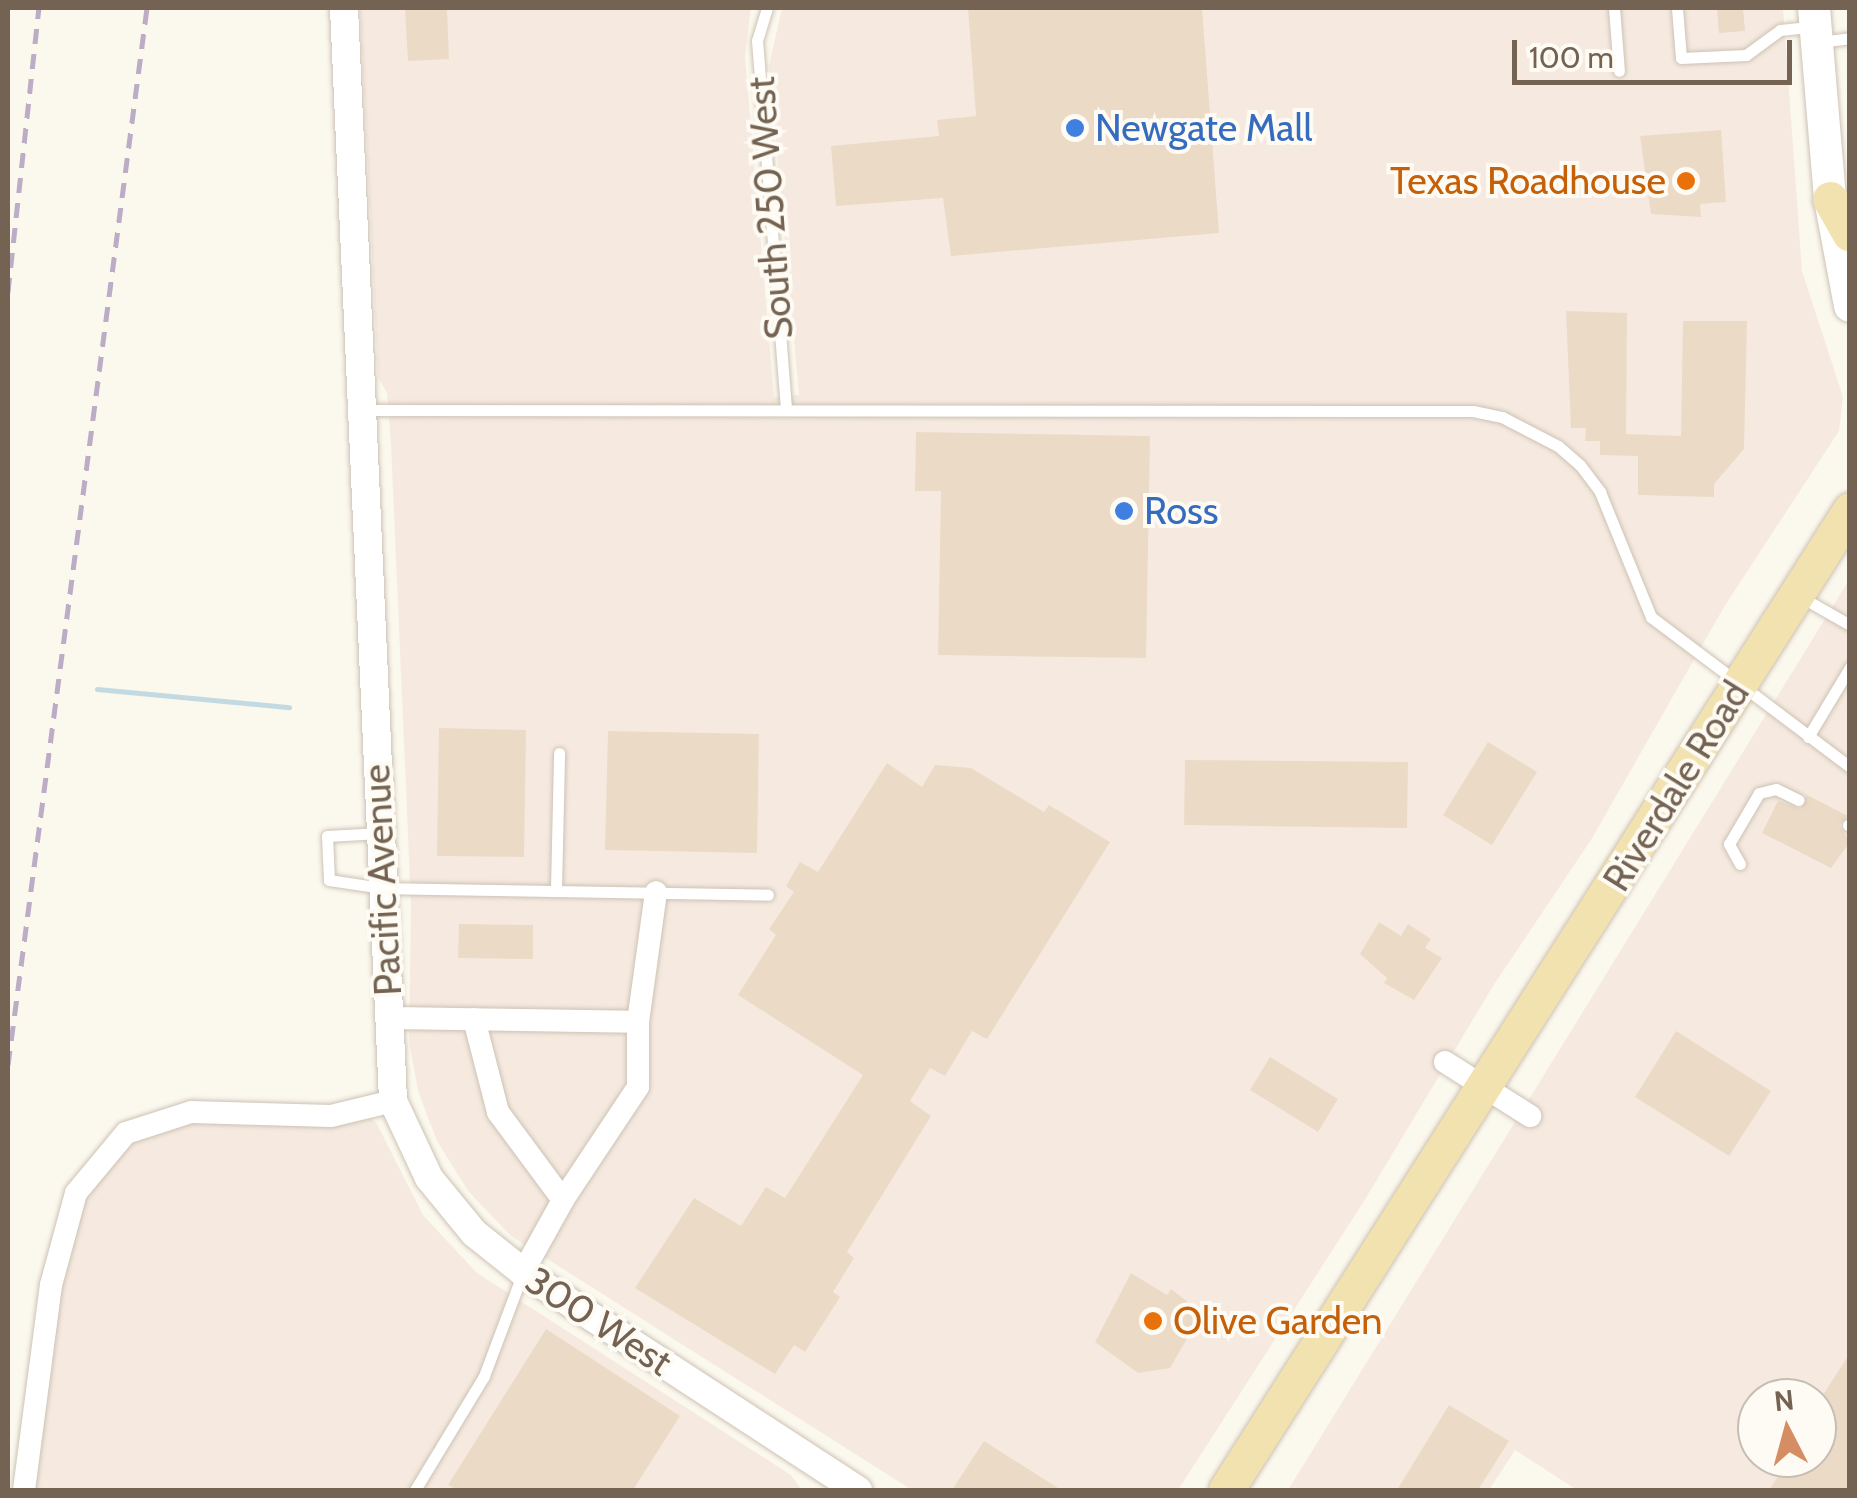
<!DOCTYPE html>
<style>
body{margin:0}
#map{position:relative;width:1857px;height:1498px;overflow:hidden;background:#fbf8ee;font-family:Cabin,sans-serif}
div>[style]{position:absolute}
.commercial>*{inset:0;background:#f6eae0}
.stream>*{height:5px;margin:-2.5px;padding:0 2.5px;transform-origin:2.5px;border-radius:2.5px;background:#c4dae3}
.building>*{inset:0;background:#ebdbc6}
.roads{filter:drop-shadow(0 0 2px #cdc2b4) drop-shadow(0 0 2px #cdc2b4)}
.service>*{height:11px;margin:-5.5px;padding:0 5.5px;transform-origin:5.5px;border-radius:5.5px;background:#fff}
.minor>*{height:22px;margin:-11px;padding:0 11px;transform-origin:11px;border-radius:11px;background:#fff}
.tertiary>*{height:28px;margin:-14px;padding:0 14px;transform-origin:14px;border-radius:14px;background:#fff}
.secondary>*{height:32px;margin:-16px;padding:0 16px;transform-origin:16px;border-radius:16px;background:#fff}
.primary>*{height:35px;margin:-17.5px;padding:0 17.5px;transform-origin:17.5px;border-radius:17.5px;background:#f1e2af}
.rail>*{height:5px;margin-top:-2.5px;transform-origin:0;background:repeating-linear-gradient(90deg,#bdacc5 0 15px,transparent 0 25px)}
.dots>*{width:28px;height:28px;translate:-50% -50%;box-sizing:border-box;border:5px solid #fefbf4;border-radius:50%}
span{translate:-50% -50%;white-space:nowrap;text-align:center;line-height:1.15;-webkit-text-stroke:8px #fefbf4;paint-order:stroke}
.shop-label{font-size:38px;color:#366cbe}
.left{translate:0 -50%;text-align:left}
.food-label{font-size:38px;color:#c56008}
.right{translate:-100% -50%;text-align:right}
.street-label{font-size:38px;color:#746352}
.frame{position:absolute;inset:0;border:10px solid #746352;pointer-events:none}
.north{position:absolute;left:1737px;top:1378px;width:100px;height:100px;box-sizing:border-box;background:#fefbf4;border:2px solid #c7beb3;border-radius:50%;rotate:354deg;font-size:28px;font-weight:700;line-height:40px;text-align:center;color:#746352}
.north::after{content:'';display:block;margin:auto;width:35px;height:45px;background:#d58d63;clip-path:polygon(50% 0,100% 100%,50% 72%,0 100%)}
.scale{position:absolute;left:1512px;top:40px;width:280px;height:45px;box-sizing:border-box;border:5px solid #746352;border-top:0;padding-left:12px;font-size:30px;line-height:35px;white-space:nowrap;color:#746352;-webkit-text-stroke:8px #fefbf4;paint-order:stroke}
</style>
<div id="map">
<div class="commercial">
<i style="clip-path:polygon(360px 8px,751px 8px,745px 56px,774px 397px,799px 395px,769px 66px,782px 8px,1783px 8px,1802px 271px,1843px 397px,1839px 431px,1724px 607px,1591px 840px,1493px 986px,1366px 1198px,1178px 1490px,912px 1490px,511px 1236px,468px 1191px,437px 1141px,418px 1091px,409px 1041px,411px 904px,391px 444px,387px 393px,378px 377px)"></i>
<i style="clip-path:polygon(evenodd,1849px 580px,1849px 1490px,1577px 1490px,1515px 1450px,1489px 1490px,1288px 1490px,1849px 580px,1757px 1398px,1817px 1398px,1817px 1458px,1757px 1458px,1757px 1398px)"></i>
<i style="clip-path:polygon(367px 1117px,376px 1122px,423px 1215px,477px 1273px,791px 1475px,802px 1490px,34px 1490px,69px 1224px,104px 1156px,169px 1123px)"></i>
</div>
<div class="stream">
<i style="left:97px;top:689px;width:193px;rotate:5.4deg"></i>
</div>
<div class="building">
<i style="clip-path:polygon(405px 8px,447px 8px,449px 59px,408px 61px)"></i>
<i style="clip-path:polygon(968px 8px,1202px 8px,1219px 233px,951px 256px,943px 198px,836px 206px,831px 146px,939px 136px,937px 120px,976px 116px)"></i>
<i style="clip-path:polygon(1717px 8px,1743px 8px,1745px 31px,1719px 33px)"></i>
<i style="clip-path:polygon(1721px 130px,1726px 202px,1700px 204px,1701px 217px,1651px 214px,1640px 136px)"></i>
<i style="clip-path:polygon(1566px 311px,1627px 313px,1626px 434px,1681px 436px,1683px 321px,1747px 321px,1744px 449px,1714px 484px,1714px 497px,1638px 495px,1638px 456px,1600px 455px,1600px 441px,1585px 441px,1586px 428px,1571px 428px)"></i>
<i style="clip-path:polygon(916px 432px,1150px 436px,1146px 658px,938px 655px,941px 491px,915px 491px)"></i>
<i style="clip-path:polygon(439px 728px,526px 730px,524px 857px,437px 856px)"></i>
<i style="clip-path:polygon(608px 731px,759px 734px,757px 853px,605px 850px)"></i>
<i style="clip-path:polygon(1488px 742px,1537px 772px,1492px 845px,1443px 815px)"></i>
<i style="clip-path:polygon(1185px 760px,1408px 762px,1407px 828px,1184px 825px)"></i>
<i style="clip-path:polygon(887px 763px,922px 787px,935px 765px,971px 768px,1044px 812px,1049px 805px,1110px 842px,987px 1039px,972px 1031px,945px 1076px,930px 1068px,910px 1101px,931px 1116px,847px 1252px,854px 1258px,833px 1292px,840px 1297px,805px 1352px,794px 1345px,775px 1374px,635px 1288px,694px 1198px,741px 1226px,766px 1187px,785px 1198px,863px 1075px,738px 995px,776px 935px,769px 929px,794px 892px,786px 886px,800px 862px,818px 872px)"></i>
<i style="clip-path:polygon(1807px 795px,1848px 816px,1839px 825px,1850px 842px,1831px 868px,1762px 833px,1778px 801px,1801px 809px)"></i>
<i style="clip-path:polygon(1379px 922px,1401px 936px,1408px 924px,1431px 939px,1425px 948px,1442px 958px,1414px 1000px,1384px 983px,1387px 978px,1360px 954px)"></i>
<i style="clip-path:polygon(459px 924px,533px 925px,533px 959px,458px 958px)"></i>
<i style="clip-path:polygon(1676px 1031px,1771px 1091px,1729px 1156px,1635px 1097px)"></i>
<i style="clip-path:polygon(1270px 1057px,1338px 1099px,1318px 1132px,1250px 1090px)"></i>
<i style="clip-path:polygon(1131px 1273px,1167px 1295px,1171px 1289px,1202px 1313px,1170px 1368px,1138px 1373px,1095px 1342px)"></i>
<i style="clip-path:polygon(546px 1329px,680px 1416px,633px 1490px,458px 1490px,448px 1485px)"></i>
<i style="clip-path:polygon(1850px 1353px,1850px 1490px,1769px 1490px,1790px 1458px,1817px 1458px,1817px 1404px)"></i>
<i style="clip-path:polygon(1449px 1405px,1509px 1441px,1478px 1490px,1397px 1490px)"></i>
<i style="clip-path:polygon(984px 1441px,1061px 1490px,952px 1490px)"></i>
</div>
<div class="roads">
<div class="service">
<i style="left:767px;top:8px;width:34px;rotate:107deg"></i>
<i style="left:757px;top:40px;width:370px;rotate:85.5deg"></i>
<i style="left:1614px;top:8px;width:63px;rotate:85.5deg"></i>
<i style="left:1677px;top:8px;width:50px;rotate:85.4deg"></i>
<i style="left:1681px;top:58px;width:65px;rotate:-2.6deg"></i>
<i style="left:1746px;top:55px;width:42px;rotate:-36.3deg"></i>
<i style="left:1780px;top:30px;width:31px;rotate:-6deg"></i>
<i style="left:1819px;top:42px;width:31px;rotate:-7deg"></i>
<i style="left:363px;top:410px;width:1110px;rotate:0.05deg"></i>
<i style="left:1473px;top:411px;width:30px;rotate:12deg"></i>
<i style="left:1502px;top:417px;width:63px;rotate:27.4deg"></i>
<i style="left:1558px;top:446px;width:29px;rotate:41deg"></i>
<i style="left:1580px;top:465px;width:34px;rotate:53deg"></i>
<i style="left:1600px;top:492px;width:135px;rotate:67.8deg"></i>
<i style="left:1651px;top:617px;width:249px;rotate:37deg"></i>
<i style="left:1801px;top:597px;width:56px;rotate:29.7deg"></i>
<i style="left:1808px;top:737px;width:82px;rotate:-59deg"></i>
<i style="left:1848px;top:825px;width:2px;rotate:27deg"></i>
<i style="left:380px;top:833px;width:53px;rotate:176.8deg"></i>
<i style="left:327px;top:836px;width:44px;rotate:87.4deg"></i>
<i style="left:329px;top:880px;width:54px;rotate:8.6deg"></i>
<i style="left:382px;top:888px;width:386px;rotate:1deg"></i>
<i style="left:1740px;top:864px;width:23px;rotate:-119deg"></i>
<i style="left:1729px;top:844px;width:59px;rotate:-59.5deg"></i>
<i style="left:1759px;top:793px;width:17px;rotate:-13deg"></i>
<i style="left:1776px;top:789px;width:25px;rotate:26deg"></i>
<i style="left:556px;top:889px;width:136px;rotate:-88.7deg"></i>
<i style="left:415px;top:1490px;width:133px;rotate:-58.8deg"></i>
<i style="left:484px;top:1376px;width:111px;rotate:-69.4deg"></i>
</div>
<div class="minor">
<i style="left:388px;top:1018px;width:250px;rotate:0.9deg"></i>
<i style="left:638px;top:1022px;width:65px;rotate:90deg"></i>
<i style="left:638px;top:1087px;width:136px;rotate:123.6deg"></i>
<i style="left:563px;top:1200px;width:109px;rotate:-126.5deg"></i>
<i style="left:498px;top:1112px;width:96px;rotate:-104.5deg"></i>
<i style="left:638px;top:1022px;width:131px;rotate:-82.1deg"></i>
<i style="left:1445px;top:1062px;width:101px;rotate:32.4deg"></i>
<i style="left:523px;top:1272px;width:82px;rotate:-60.9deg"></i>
<i style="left:24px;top:1490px;width:207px;rotate:-82.5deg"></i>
<i style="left:51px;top:1285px;width:95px;rotate:-74.8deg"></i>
<i style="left:76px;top:1193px;width:78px;rotate:-50.2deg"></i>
<i style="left:126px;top:1133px;width:68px;rotate:-17.9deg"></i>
<i style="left:191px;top:1112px;width:140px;rotate:1.6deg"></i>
<i style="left:331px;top:1116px;width:64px;rotate:-13.6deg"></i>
</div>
<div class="tertiary">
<i style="left:344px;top:8px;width:1094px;rotate:87.43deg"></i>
<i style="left:393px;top:1101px;width:85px;rotate:64.9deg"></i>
<i style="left:429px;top:1178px;width:71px;rotate:50.7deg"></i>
<i style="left:474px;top:1233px;width:63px;rotate:38.5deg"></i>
<i style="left:523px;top:1272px;width:400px;rotate:33.1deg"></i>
</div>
<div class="secondary">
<i style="left:1814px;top:8px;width:192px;rotate:85.2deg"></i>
<i style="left:1830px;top:199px;width:109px;rotate:79.4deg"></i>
</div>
<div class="primary">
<i style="left:1830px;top:199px;width:40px;rotate:60.3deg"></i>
<i style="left:1226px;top:1490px;width:1162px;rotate:-57.51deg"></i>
</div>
</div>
<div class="rail">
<i style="left:8px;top:292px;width:286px;rotate:-83.8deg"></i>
<i style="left:8px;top:1065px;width:1066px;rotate:-82.51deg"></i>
</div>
<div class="dots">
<i style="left:1075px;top:128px;background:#3f7fe0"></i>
<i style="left:1686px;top:181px;background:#e8710a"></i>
<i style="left:1124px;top:511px;background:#3f7fe0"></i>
<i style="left:1153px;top:1321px;background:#e8710a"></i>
</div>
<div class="shop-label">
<span class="left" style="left:1095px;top:128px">Newgate Mall</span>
<span class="left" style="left:1144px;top:511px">Ross</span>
</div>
<div class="food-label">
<span class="right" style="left:1666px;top:181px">Texas Roadhouse</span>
<span class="left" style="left:1173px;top:1321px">Olive Garden</span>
</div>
<div class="street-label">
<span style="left:770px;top:208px;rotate:-94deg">South 250 West</span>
<span style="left:1676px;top:786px;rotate:-58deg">Riverdale Road</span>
<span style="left:382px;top:880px;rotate:-93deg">Pacific Avenue</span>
<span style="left:599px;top:1321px;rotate:33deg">300 West</span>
</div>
<div class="frame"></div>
<div class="north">N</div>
<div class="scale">100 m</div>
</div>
